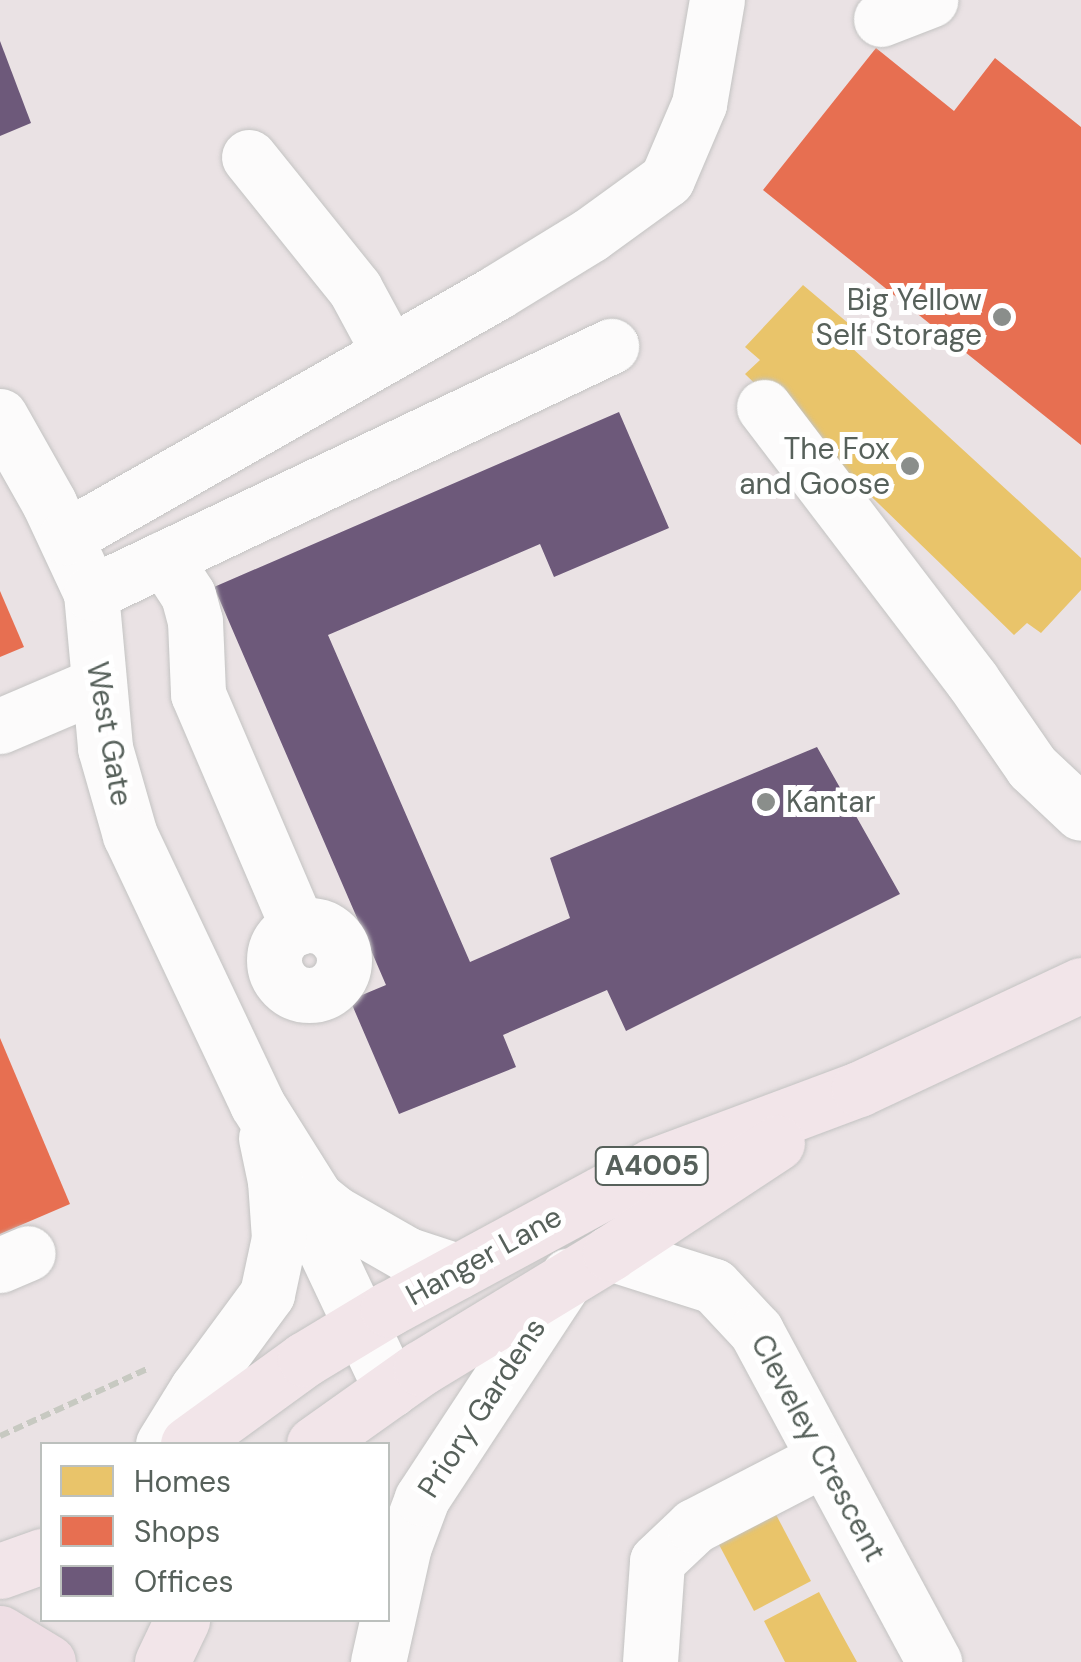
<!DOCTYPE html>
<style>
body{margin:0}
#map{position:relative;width:1081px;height:1662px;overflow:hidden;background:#eae2e4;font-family:"DM Sans",sans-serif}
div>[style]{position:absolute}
.homes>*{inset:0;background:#e9c46a}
.shops>*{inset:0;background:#e76f51}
.offices>*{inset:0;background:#6d597a}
.path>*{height:6px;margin-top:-3px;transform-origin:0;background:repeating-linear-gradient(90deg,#c7c9c1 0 10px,transparent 0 15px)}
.roads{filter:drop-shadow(0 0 2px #c3c3c2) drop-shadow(0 0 2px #c3c3c2)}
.minor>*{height:55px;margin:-27.5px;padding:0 27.5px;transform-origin:27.5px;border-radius:27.5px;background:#fcfbfb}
.minor>.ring{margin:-27.5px;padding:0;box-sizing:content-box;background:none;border:55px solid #fcfbfb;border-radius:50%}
.major>*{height:55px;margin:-27.5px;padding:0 27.5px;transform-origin:27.5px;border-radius:27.5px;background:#f2e5e9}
.highway>*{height:55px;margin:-27.5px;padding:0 27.5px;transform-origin:27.5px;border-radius:27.5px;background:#eedee4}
.dots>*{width:28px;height:28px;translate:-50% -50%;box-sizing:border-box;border:5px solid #fff;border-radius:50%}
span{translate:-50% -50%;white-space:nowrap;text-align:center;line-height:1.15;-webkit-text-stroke:10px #fff;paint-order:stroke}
.shield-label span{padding:2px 8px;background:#fff;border:2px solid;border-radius:8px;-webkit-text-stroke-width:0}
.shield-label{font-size:28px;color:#57615b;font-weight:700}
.poi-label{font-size:30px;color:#57615b}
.right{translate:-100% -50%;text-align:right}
.left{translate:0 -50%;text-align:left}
.street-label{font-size:30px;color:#57615b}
.legend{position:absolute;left:40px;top:1442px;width:350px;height:180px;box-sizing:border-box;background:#fff;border:2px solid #bcc0bd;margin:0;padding:12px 18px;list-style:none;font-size:30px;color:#57615b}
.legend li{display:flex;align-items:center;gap:20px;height:50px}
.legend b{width:50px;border:2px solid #bcc0bd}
</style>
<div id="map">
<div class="homes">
<i style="clip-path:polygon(803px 285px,848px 323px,839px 336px,1081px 558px,1081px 590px,1041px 633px,1027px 623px,1014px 635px,745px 374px,760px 360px,745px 347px)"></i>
<i style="clip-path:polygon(772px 1507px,811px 1581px,754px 1611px,715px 1537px)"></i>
<i style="clip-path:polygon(819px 1592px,841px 1633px,857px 1662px,785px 1662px,764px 1621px)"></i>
</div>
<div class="shops">
<i style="clip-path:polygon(876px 48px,954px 111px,995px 58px,1081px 127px,1081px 445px,763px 190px)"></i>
<i style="clip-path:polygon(0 591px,24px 647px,0 657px)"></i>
<i style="clip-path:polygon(0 1038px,70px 1204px,0 1234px)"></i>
</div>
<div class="offices">
<i style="clip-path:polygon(0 41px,31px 123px,0 136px)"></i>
<i style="clip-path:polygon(619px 412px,669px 528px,554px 577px,540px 544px,328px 635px,470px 962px,570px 918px,550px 858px,817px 747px,900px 894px,626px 1031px,607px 990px,503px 1035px,516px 1067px,399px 1114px,350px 1000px,386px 985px,214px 587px)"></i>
</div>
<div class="path">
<i style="left:0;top:1436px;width:164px;rotate:-24.5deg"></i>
</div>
<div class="roads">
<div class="minor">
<i style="left:881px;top:19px;width:53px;rotate:-21.2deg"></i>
<i style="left:249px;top:157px;width:169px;rotate:51.2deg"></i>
<i style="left:355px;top:289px;width:72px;rotate:61.6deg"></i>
<i style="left:764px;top:407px;width:343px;rotate:52.7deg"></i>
<i style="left:972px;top:680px;width:106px;rotate:55.4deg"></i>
<i style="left:1032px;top:767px;width:67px;rotate:43.2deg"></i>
<i style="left:0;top:416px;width:100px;rotate:60.6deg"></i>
<i style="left:49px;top:503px;width:99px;rotate:65deg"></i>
<i style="left:91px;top:593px;width:156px;rotate:84.8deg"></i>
<i style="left:105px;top:748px;width:91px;rotate:74deg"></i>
<i style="left:130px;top:835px;width:297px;rotate:64.7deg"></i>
<i style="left:257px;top:1104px;width:111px;rotate:57.9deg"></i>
<i style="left:316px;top:1198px;width:22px;rotate:39deg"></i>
<i style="left:333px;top:1212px;width:86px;rotate:29.8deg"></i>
<i style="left:408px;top:1255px;width:52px;rotate:18.1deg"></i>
<i style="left:66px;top:537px;width:496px;rotate:-29.6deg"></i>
<i style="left:497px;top:292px;width:109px;rotate:-31.5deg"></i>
<i style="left:590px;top:235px;width:95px;rotate:-36deg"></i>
<i style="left:667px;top:179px;width:82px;rotate:-66.9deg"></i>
<i style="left:699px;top:104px;width:106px;rotate:-80.2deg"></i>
<i style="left:164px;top:558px;width:44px;rotate:57deg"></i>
<i style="left:188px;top:595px;width:27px;rotate:75deg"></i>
<i style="left:195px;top:621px;width:73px;rotate:87.6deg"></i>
<i style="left:198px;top:694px;width:254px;rotate:66.8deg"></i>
<i style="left:91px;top:593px;width:576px;rotate:-25.41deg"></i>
<i style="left:0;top:726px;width:104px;rotate:-23.1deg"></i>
<i class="ring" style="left:274px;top:925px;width:15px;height:15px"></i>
<i style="left:316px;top:1198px;width:43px;rotate:83.4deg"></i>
<i style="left:321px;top:1241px;width:164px;rotate:64.7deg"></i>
<i style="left:610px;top:1253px;width:109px;rotate:17.6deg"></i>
<i style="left:714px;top:1286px;width:62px;rotate:47deg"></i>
<i style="left:756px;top:1331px;width:376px;rotate:61.7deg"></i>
<i style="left:0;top:1265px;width:30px;rotate:-23deg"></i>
<i style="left:163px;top:1444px;width:65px;rotate:-58.3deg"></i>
<i style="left:197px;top:1389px;width:118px;rotate:-53.6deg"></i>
<i style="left:267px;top:1294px;width:57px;rotate:-77.9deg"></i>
<i style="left:279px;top:1238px;width:57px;rotate:-94deg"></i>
<i style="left:275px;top:1181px;width:44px;rotate:-101.8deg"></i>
<i style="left:378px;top:1662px;width:119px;rotate:-77.4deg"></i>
<i style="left:404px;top:1546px;width:51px;rotate:-69.4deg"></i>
<i style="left:422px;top:1498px;width:266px;rotate:-56.7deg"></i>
<i style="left:650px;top:1662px;width:101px;rotate:-86deg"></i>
<i style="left:657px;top:1561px;width:51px;rotate:-43.4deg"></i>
<i style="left:694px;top:1526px;width:145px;rotate:-27.4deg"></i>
</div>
<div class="major">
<i style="left:188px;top:1444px;width:145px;rotate:-36deg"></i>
<i style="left:305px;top:1359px;width:97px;rotate:-31.1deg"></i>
<i style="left:388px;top:1309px;width:301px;rotate:-28.4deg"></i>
<i style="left:653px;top:1166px;width:220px;rotate:-20.5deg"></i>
<i style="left:859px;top:1089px;width:245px;rotate:-25.1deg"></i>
<i style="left:314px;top:1444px;width:131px;rotate:-35.4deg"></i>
<i style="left:421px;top:1368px;width:221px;rotate:-31.3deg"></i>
<i style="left:610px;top:1253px;width:200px;rotate:-33.4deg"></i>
<i style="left:0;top:1571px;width:45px;rotate:-19.7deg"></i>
<i style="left:162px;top:1662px;width:47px;rotate:-64.5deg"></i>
</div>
<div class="highway">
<i style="left:0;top:1633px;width:56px;rotate:31.1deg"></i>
</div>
</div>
<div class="dots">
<i style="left:1002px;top:317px;background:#8a8e8b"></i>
<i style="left:910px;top:466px;background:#8a8e8b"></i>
<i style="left:766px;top:802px;background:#8a8e8b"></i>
</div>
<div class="shield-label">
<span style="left:652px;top:1166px">A4005</span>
</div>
<div class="poi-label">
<span class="right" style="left:982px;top:317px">Big Yellow<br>Self Storage</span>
<span class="right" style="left:890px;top:466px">The Fox<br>and Goose</span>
<span class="left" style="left:786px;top:802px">Kantar</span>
</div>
<div class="street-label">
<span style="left:109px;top:734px;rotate:80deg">West Gate</span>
<span style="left:484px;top:1256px;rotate:-29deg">Hanger Lane</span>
<span style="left:482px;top:1408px;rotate:-57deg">Priory Gardens</span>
<span style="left:818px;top:1448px;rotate:62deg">Cleveley Crescent</span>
</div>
<ul class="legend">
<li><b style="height:28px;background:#e9c46a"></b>Homes</li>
<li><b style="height:28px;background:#e76f51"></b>Shops</li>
<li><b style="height:28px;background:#6d597a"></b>Offices</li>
</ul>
</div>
